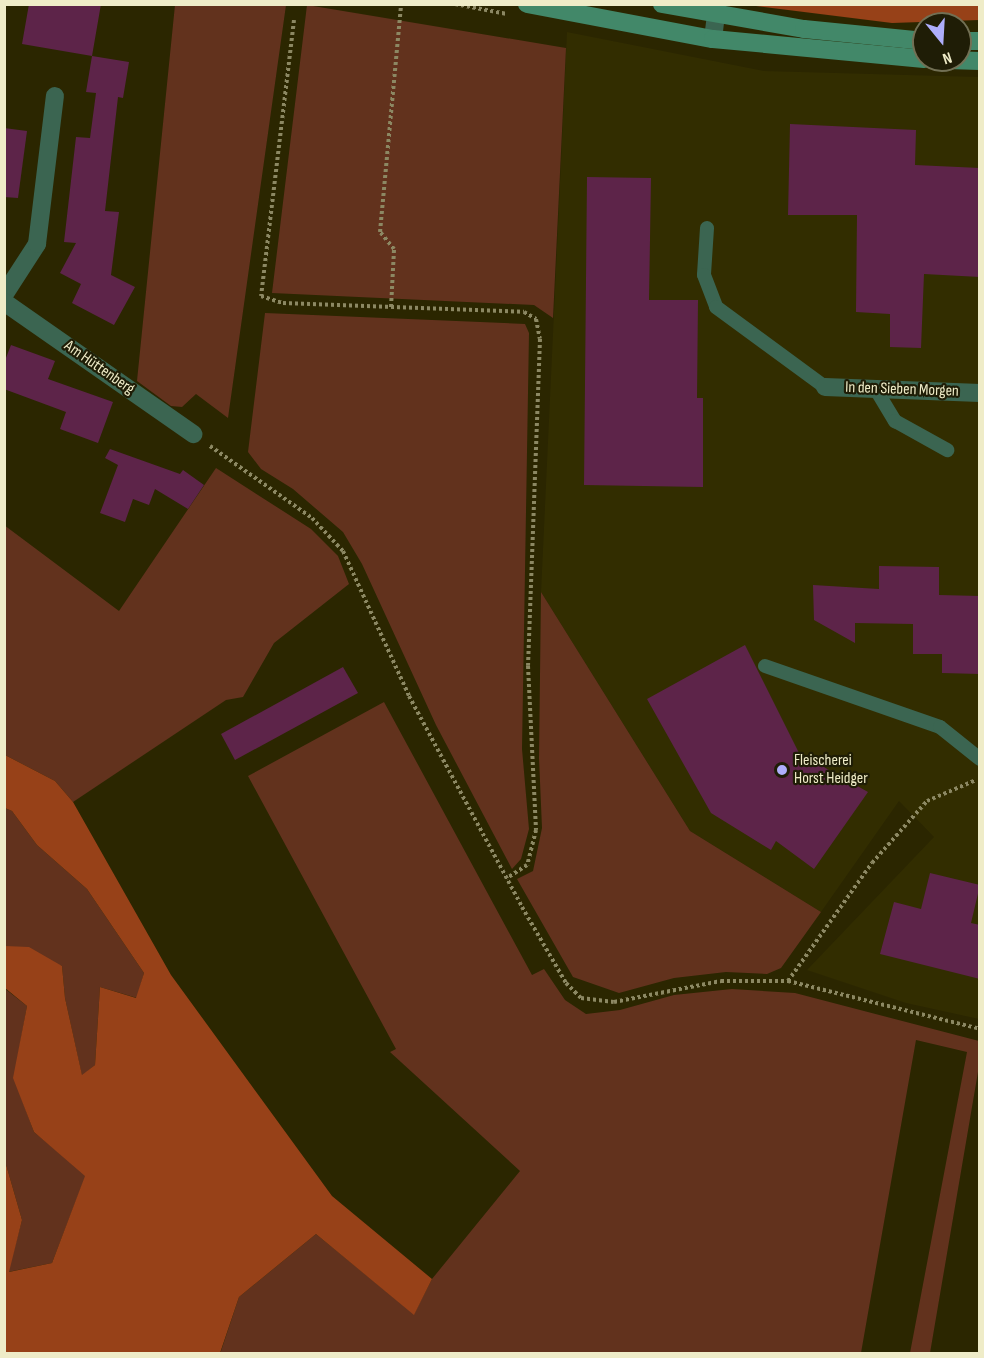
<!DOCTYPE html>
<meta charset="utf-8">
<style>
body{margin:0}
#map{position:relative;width:984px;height:1358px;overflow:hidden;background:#2b2600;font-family:"Sofia Sans Condensed",sans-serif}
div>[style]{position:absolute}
.built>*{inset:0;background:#322d00}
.green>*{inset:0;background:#62321d}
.forest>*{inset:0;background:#974118}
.building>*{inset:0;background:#5d2449}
.path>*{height:4px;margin-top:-2px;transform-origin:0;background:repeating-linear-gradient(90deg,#8c8863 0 3px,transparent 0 6px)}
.lane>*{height:14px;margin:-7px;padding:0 7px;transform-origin:7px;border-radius:7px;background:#3b6551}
.street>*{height:18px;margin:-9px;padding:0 9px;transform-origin:9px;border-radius:9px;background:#3b6551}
.secondary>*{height:18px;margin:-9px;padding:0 9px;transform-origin:9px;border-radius:9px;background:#428869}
.dots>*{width:16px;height:16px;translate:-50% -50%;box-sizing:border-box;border:3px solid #1f1d06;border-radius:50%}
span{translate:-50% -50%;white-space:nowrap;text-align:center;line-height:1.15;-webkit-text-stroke:4.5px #1f1d06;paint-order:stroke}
.street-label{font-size:16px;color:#efecc8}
.poi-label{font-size:16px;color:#efecc8}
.left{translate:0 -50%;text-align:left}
.frame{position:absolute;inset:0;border:6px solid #efecc8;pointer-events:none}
.north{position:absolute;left:912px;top:12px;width:60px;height:60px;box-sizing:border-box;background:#1f1d06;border:2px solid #727054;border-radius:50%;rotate:162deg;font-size:16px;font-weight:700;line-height:24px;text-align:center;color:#efecc8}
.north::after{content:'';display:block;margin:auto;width:21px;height:27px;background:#aeaefb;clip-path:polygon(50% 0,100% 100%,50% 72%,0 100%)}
</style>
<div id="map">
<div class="built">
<i style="clip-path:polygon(567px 32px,764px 71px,979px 77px,979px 1019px,906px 1003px,807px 970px,934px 837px,899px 801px,821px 912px,690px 831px,541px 592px)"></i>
</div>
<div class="green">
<i style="clip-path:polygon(175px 5px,286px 5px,228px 418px,196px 394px,182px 407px,171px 406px,137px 381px)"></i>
<i style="clip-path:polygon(307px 5px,566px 48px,553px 318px,534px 305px,272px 293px)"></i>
<i style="clip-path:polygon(265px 313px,525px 324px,529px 333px,522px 749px,529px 829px,521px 859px,512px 869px,436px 725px,362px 564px,343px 532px,293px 489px,261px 469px,248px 452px)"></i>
<i style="clip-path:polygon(216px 468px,311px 529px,338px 556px,349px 584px,274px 643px,243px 697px,226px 700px,73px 802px,55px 781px,5px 755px,4px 525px,119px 611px)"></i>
<i style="clip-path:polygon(541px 592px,690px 831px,821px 912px,781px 968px,767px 974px,726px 972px,674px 978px,619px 993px,573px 977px,517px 879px,533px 871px,542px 828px,539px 758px)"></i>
<i style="clip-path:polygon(384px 702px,532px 975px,544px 969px,565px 1000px,586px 1014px,620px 1010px,674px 995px,732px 989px,795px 993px,979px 1041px,979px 1066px,930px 1353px,910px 1353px,967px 1052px,916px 1040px,861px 1353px,220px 1354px,239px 1297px,316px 1234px,414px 1314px,432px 1279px,520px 1171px,390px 1052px,396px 1049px,248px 776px)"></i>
<i style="clip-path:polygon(5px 808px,12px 811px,37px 845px,87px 889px,144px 973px,137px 998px,100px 987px,95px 1065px,82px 1076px,65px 998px,62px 966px,5px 946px)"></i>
<i style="clip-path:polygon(4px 988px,27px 1006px,14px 1078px,34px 1132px,86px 1175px,52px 1263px,8px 1272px,22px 1220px,5px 1161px)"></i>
</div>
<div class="forest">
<i style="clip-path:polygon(748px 5px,979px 5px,979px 20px,892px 23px)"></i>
<i style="clip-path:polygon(5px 755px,55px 781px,73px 802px,171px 975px,332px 1196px,432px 1279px,414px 1315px,316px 1234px,239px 1297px,220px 1353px,5px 1353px,5px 1161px,22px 1220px,9px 1272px,52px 1263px,85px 1176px,34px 1132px,13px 1078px,27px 1006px,5px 988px,5px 946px,29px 947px,62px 966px,65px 998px,82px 1075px,95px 1065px,100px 987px,136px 998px,144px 973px,87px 889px,37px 845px,12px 811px,5px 808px)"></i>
</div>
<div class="building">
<i style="clip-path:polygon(29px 4px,101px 4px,92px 56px,129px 62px,123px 98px,118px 97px,105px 211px,119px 212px,111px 275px,135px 287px,114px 325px,72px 303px,81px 284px,60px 273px,76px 243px,64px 242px,76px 137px,90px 138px,96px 93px,86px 92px,92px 56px,22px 44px)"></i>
<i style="clip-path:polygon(790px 124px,916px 130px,915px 165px,980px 168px,980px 277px,924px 274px,921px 348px,890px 347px,890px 314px,856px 312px,857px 215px,788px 215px)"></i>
<i style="clip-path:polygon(4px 128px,27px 131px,18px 198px,4px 197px)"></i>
<i style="clip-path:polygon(587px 177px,651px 178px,649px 300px,698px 300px,697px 398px,703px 398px,703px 487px,584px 485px)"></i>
<i style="clip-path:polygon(11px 345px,55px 361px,48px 379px,113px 402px,98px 443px,60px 429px,66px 412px,4px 389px,4px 363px)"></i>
<i style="clip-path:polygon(110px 449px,180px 474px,183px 470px,204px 485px,188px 509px,155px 489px,149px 505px,133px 499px,125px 522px,100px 513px,118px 465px,105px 458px)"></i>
<i style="clip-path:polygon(879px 566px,939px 567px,939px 595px,980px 596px,980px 674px,942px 673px,942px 654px,913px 654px,913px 624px,855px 623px,855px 643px,814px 620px,813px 585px,879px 589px)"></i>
<i style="clip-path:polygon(745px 645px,799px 753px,868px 792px,814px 869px,776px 841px,771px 850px,711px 813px,647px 699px)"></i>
<i style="clip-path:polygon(343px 667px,358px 693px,235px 760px,221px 734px)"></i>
<i style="clip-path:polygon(930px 873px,980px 885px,971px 923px,980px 925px,980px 979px,880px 954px,894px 902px,921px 909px)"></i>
</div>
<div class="path">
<i style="left:455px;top:4px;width:53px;rotate:10.9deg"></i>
<i style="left:294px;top:20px;width:278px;rotate:96.8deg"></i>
<i style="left:261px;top:296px;width:23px;rotate:18deg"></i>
<i style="left:283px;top:303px;width:241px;rotate:2.1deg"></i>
<i style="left:524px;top:312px;width:14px;rotate:30deg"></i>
<i style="left:536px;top:319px;width:20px;rotate:79deg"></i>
<i style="left:540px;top:339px;width:327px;rotate:92.1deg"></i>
<i style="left:528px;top:666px;width:164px;rotate:87.2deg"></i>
<i style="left:536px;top:830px;width:36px;rotate:104deg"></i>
<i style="left:527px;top:865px;width:24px;rotate:147deg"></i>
<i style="left:391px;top:307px;width:58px;rotate:-87deg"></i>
<i style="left:394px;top:249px;width:22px;rotate:-129deg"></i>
<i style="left:380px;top:232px;width:229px;rotate:-84.7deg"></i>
<i style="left:210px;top:446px;width:125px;rotate:35.2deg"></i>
<i style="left:312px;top:518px;width:45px;rotate:46.8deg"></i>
<i style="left:343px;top:551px;width:159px;rotate:65.5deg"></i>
<i style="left:409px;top:696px;width:239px;rotate:61.8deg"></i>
<i style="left:522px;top:907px;width:88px;rotate:59.9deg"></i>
<i style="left:566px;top:983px;width:21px;rotate:45deg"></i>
<i style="left:581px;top:998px;width:33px;rotate:7deg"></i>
<i style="left:614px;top:1002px;width:109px;rotate:-11.1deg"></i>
<i style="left:721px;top:981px;width:67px"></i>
<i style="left:788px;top:981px;width:198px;rotate:14deg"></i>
<i style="left:788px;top:981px;width:145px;rotate:-54.6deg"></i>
<i style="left:872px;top:863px;width:83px;rotate:-48.4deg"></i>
<i style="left:927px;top:801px;width:53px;rotate:-23.2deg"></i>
</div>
<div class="lane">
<i style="left:707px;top:228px;width:47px;rotate:93.7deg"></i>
<i style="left:704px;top:275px;width:34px;rotate:69deg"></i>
<i style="left:716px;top:307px;width:135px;rotate:36.3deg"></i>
<i style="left:875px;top:388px;width:39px;rotate:59deg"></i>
<i style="left:895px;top:421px;width:60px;rotate:29.1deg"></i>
<i style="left:765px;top:666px;width:185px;rotate:19.2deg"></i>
<i style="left:940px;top:727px;width:51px;rotate:38.7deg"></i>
</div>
<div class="street">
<i style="left:713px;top:39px;width:35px;rotate:-83deg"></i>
<i style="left:4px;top:295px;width:61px;rotate:-57.1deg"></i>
<i style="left:37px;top:244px;width:149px;rotate:-83.1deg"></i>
<i style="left:4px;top:302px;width:231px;rotate:34.9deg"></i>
<i style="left:825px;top:387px;width:155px;rotate:2.2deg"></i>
</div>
<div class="secondary">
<i style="left:527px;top:4px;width:189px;rotate:10.7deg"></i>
<i style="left:713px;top:39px;width:212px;rotate:5.4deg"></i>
<i style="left:662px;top:4px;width:144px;rotate:10deg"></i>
<i style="left:804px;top:29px;width:121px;rotate:5.7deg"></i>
<i style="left:960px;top:41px;width:20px"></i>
<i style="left:948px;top:60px;width:32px;rotate:2deg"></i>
</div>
<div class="dots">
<i style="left:782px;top:770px;background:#aeaefb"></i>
</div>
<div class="street-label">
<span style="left:99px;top:368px;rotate:35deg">Am Hüttenberg</span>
<span style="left:902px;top:390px;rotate:2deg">In den Sieben Morgen</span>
</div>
<div class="poi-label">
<span class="left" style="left:794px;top:770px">Fleischerei<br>Horst Heidger</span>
</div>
<div class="frame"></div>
<div class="north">N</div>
</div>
